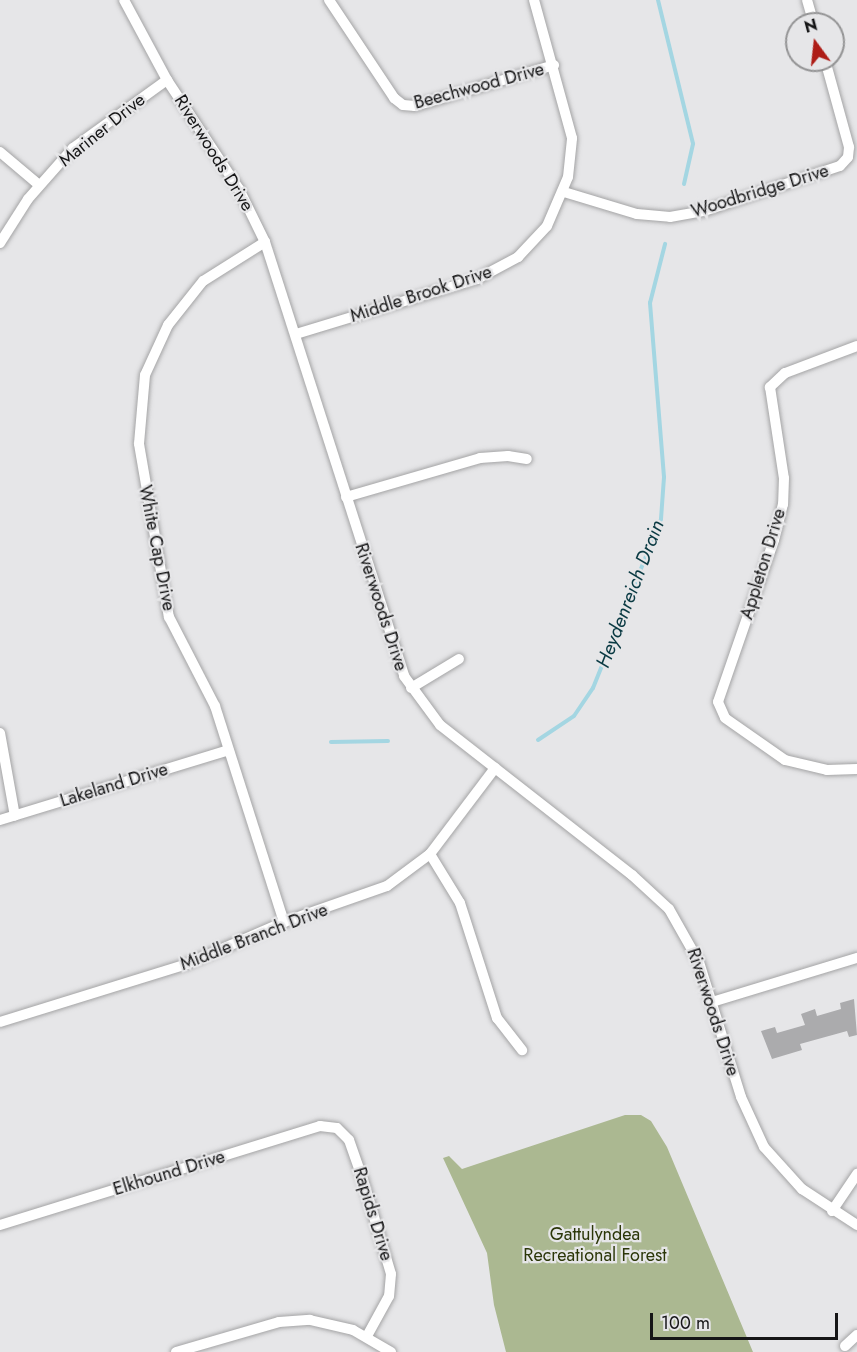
<!DOCTYPE html>
<style>
body{margin:0}
#map{position:relative;width:857px;height:1352px;overflow:hidden;background:#e6e6e8;font-family:Jost,sans-serif}
div>[style]{position:absolute}
.forest>*{inset:0;background:#abb891}
.stream>*{height:4px;margin:-2px;padding:0 2px;transform-origin:2px;border-radius:2px;background:#a4d6e2}
.building>*{inset:0;background:#ababad}
.roads{filter:drop-shadow(0 0 2px #a4a4a5) drop-shadow(0 0 2px #a4a4a5)}
.minor>*{height:10px;margin:-5px;padding:0 5px;transform-origin:5px;border-radius:5px;background:#fff}
span{translate:-50% -50%;white-space:nowrap;text-align:center;line-height:1.15;-webkit-text-stroke:4.5px #e6e6e8;paint-order:stroke}
.street-label{font-size:18px;color:#161617}
.park-label{font-size:18px;color:#2b3608}
.water-label{font-size:20px;color:#093942;font-style:italic}
.north{position:absolute;left:785px;top:12px;width:60px;height:60px;box-sizing:border-box;background:#e6e6e8;border:2px solid #939394;border-radius:50%;rotate:345deg;font-size:16px;font-weight:700;line-height:24px;text-align:center;color:#161617}
.north::after{content:'';display:block;margin:auto;width:21px;height:27px;background:#ae1d17;clip-path:polygon(50% 0,100% 100%,50% 72%,0 100%)}
.scale{position:absolute;left:650px;top:1313px;width:188px;height:27px;box-sizing:border-box;border:3px solid #161617;border-top:0;padding-left:8px;font-size:18px;line-height:21px;white-space:nowrap;color:#161617;-webkit-text-stroke:4px #e6e6e8;paint-order:stroke}
</style>
<div id="map">
<div class="forest">
<i style="clip-path:polygon(625px 1115px,641px 1115px,651px 1121px,667px 1147px,753px 1352px,506px 1352px,494px 1305px,487px 1253px,443px 1158px,449px 1156px,462px 1169px)"></i>
</div>
<div class="stream">
<i style="left:658px;top:0;width:148px;rotate:76.3deg"></i>
<i style="left:693px;top:144px;width:41px;rotate:102.7deg"></i>
<i style="left:538px;top:740px;width:43px;rotate:-33.7deg"></i>
<i style="left:574px;top:716px;width:34px;rotate:-56deg"></i>
<i style="left:593px;top:688px;width:182px;rotate:-68.1deg"></i>
<i style="left:661px;top:519px;width:42px;rotate:-85.9deg"></i>
<i style="left:664px;top:477px;width:175px;rotate:-94.6deg"></i>
<i style="left:650px;top:303px;width:61px;rotate:-75.7deg"></i>
<i style="left:331px;top:742px;width:57px;rotate:-1deg"></i>
</div>
<div class="building">
<i style="clip-path:polygon(854px 999px,857px 1035px,849px 1037px,847px 1031px,800px 1044px,802px 1050px,772px 1059px,761px 1031px,775px 1027px,777px 1033px,805px 1025px,801px 1014px,815px 1009px,817px 1016px,841px 1009px,840px 1003px)"></i>
</div>
<div class="roads">
<div class="minor">
<i style="left:124px;top:0;width:91px;rotate:61.7deg"></i>
<i style="left:167px;top:80px;width:131px;rotate:56.6deg"></i>
<i style="left:239px;top:189px;width:59px;rotate:63.9deg"></i>
<i style="left:265px;top:242px;width:456px;rotate:72.2deg"></i>
<i style="left:404px;top:676px;width:61px;rotate:53.7deg"></i>
<i style="left:440px;top:725px;width:244px;rotate:38deg"></i>
<i style="left:632px;top:875px;width:50px;rotate:42.6deg"></i>
<i style="left:669px;top:909px;width:61px;rotate:60.5deg"></i>
<i style="left:699px;top:962px;width:141px;rotate:72.7deg"></i>
<i style="left:741px;top:1097px;width:55px;rotate:65.3deg"></i>
<i style="left:764px;top:1147px;width:57px;rotate:47.9deg"></i>
<i style="left:802px;top:1189px;width:66px;rotate:33.2deg"></i>
<i style="left:329px;top:0;width:118px;rotate:56.4deg"></i>
<i style="left:394px;top:98px;width:11px;rotate:38deg"></i>
<i style="left:403px;top:105px;width:12px;rotate:5deg"></i>
<i style="left:415px;top:106px;width:145px;rotate:-16.4deg"></i>
<i style="left:807px;top:0;width:25px;rotate:74deg"></i>
<i style="left:0;top:152px;width:51px;rotate:40.2deg"></i>
<i style="left:564px;top:192px;width:76px;rotate:16.8deg"></i>
<i style="left:637px;top:214px;width:33px;rotate:5deg"></i>
<i style="left:670px;top:217px;width:35px;rotate:-10deg"></i>
<i style="left:704px;top:211px;width:143px;rotate:-18.3deg"></i>
<i style="left:840px;top:166px;width:12px;rotate:-48deg"></i>
<i style="left:848px;top:157px;width:10px;rotate:-84deg"></i>
<i style="left:849px;top:147px;width:90px;rotate:-105.4deg"></i>
<i style="left:265px;top:242px;width:73px;rotate:147.8deg"></i>
<i style="left:203px;top:281px;width:56px;rotate:128.5deg"></i>
<i style="left:168px;top:325px;width:55px;rotate:114.7deg"></i>
<i style="left:145px;top:375px;width:69px;rotate:95deg"></i>
<i style="left:139px;top:444px;width:176px;rotate:80.2deg"></i>
<i style="left:169px;top:617px;width:100px;rotate:62.7deg"></i>
<i style="left:215px;top:706px;width:227px;rotate:72.3deg"></i>
<i style="left:0;top:243px;width:52px;rotate:-57.5deg"></i>
<i style="left:28px;top:199px;width:68px;rotate:-48.6deg"></i>
<i style="left:73px;top:148px;width:116px;rotate:-35.9deg"></i>
<i style="left:296px;top:334px;width:189px;rotate:-16.9deg"></i>
<i style="left:477px;top:279px;width:47px;rotate:-28.2deg"></i>
<i style="left:518px;top:257px;width:42px;rotate:-46.9deg"></i>
<i style="left:547px;top:226px;width:53px;rotate:-66.8deg"></i>
<i style="left:568px;top:177px;width:39px;rotate:-84deg"></i>
<i style="left:572px;top:138px;width:143px;rotate:-105.4deg"></i>
<i style="left:857px;top:346px;width:77px;rotate:159.4deg"></i>
<i style="left:785px;top:373px;width:21px;rotate:137deg"></i>
<i style="left:770px;top:387px;width:92px;rotate:81.3deg"></i>
<i style="left:784px;top:478px;width:26px;rotate:92deg"></i>
<i style="left:783px;top:504px;width:37px;rotate:104deg"></i>
<i style="left:774px;top:540px;width:171px;rotate:109.1deg"></i>
<i style="left:718px;top:702px;width:17px;rotate:66deg"></i>
<i style="left:725px;top:718px;width:73px;rotate:35deg"></i>
<i style="left:785px;top:760px;width:43px;rotate:13.4deg"></i>
<i style="left:827px;top:770px;width:30px;rotate:-2deg"></i>
<i style="left:346px;top:497px;width:140px;rotate:-16.2deg"></i>
<i style="left:480px;top:458px;width:28px;rotate:-4deg"></i>
<i style="left:508px;top:456px;width:19px;rotate:9deg"></i>
<i style="left:411px;top:688px;width:56px;rotate:-31.1deg"></i>
<i style="left:0;top:733px;width:84px;rotate:79.8deg"></i>
<i style="left:0;top:820px;width:239px;rotate:-17deg"></i>
<i style="left:430px;top:854px;width:57px;rotate:58.5deg"></i>
<i style="left:460px;top:903px;width:121px;rotate:72.2deg"></i>
<i style="left:497px;top:1018px;width:41px;rotate:52deg"></i>
<i style="left:712px;top:1002px;width:152px;rotate:-16.9deg"></i>
<i style="left:0;top:1022px;width:196px;rotate:-17.2deg"></i>
<i style="left:187px;top:964px;width:106px;rotate:-23.4deg"></i>
<i style="left:284px;top:922px;width:109px;rotate:-19.3deg"></i>
<i style="left:387px;top:886px;width:54px;rotate:-36.7deg"></i>
<i style="left:430px;top:854px;width:108px;rotate:-52.9deg"></i>
<i style="left:832px;top:1211px;width:45px;rotate:-56deg"></i>
<i style="left:0;top:1225px;width:335px;rotate:-17.2deg"></i>
<i style="left:320px;top:1126px;width:17px;rotate:7deg"></i>
<i style="left:337px;top:1128px;width:17px;rotate:45deg"></i>
<i style="left:349px;top:1140px;width:42px;rotate:70.7deg"></i>
<i style="left:363px;top:1180px;width:98px;rotate:73.4deg"></i>
<i style="left:391px;top:1274px;width:22px;rotate:95deg"></i>
<i style="left:389px;top:1296px;width:46px;rotate:118.8deg"></i>
<i style="left:845px;top:1346px;width:16px;rotate:-43deg"></i>
<i style="left:176px;top:1352px;width:107px;rotate:-16.2deg"></i>
<i style="left:279px;top:1322px;width:31px;rotate:-4deg"></i>
<i style="left:310px;top:1320px;width:44px;rotate:13.1deg"></i>
<i style="left:353px;top:1330px;width:44px;rotate:30.1deg"></i>
</div>
</div>
<div class="street-label">
<span style="left:479px;top:86px;rotate:-15deg">Beechwood Drive</span>
<span style="left:102px;top:130px;rotate:-39deg">Mariner Drive</span>
<span style="left:214px;top:153px;rotate:58deg">Riverwoods Drive</span>
<span style="left:760px;top:191px;rotate:-17deg">Woodbridge Drive</span>
<span style="left:421px;top:294px;rotate:-18deg">Middle Brook Drive</span>
<span style="left:157px;top:548px;rotate:79deg">White Cap Drive</span>
<span style="left:763px;top:564px;rotate:-73deg">Appleton Drive</span>
<span style="left:381px;top:607px;rotate:72deg">Riverwoods Drive</span>
<span style="left:114px;top:785px;rotate:-17deg">Lakeland Drive</span>
<span style="left:254px;top:937px;rotate:-21deg">Middle Branch Drive</span>
<span style="left:713px;top:1012px;rotate:72deg">Riverwoods Drive</span>
<span style="left:169px;top:1173px;rotate:-17deg">Elkhound Drive</span>
<span style="left:373px;top:1214px;rotate:73deg">Rapids Drive</span>
</div>
<div class="park-label">
<span style="left:595px;top:1245px">Gattulyndea<br>Recreational Forest</span>
</div>
<div class="water-label">
<span style="left:630px;top:594px;rotate:-69deg">Heydenreich Drain</span>
</div>
<div class="north">N</div>
<div class="scale">100 m</div>
</div>
